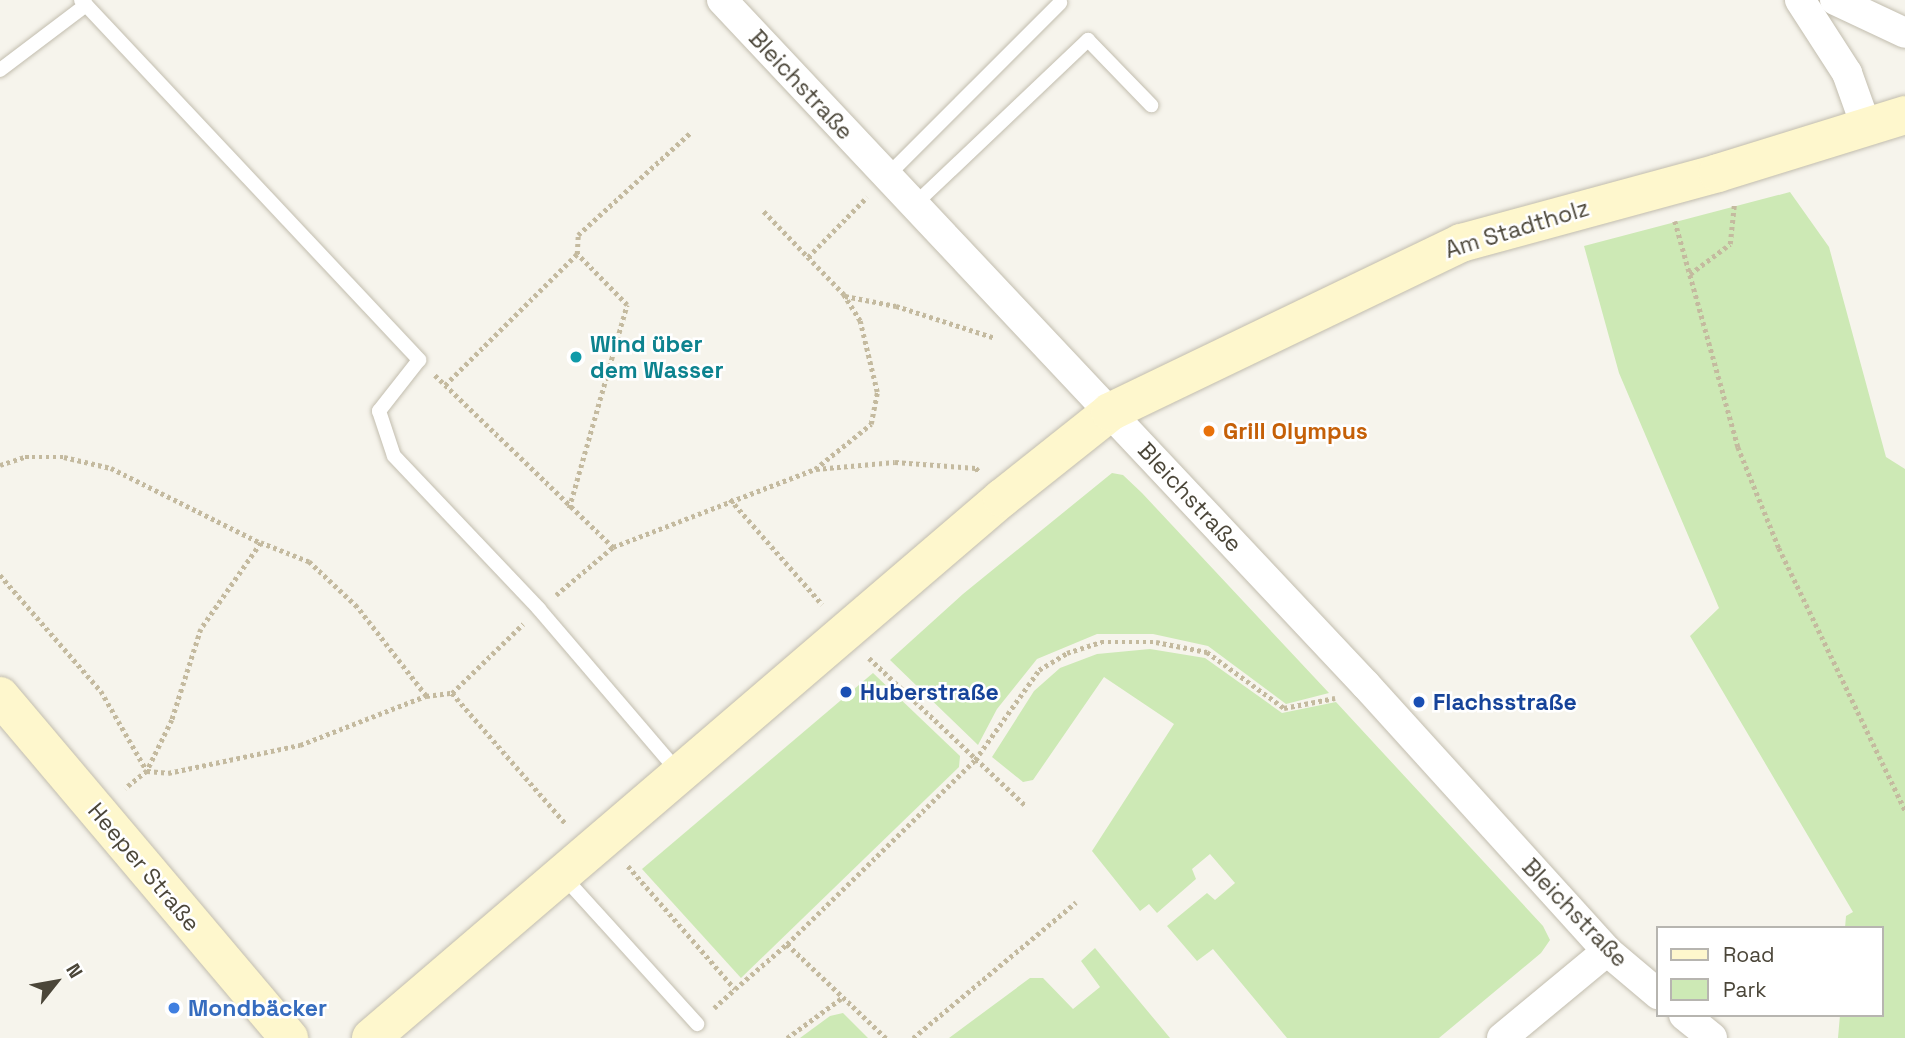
<!DOCTYPE html>
<meta charset="utf-8">
<style>
body{margin:0}
#map{position:relative;width:1905px;height:1038px;overflow:hidden;background:#f6f4ec;font-family:"Space Grotesk",sans-serif}
div>[style]{position:absolute}
.green>*{inset:0;background:#cde9b5}
.path>*{height:4.5px;margin-top:-2.25px;transform-origin:0;background:repeating-linear-gradient(90deg,#c4ba9f 0 3.5px,transparent 0 7px)}
.roads{filter:drop-shadow(0 0 2px #c2bdae) drop-shadow(0 0 2px #c2bdae)}
.lane>*{height:14px;margin:-7px;padding:0 7px;transform-origin:7px;border-radius:7px;background:#fff}
.street>*{height:30px;margin:-15px;padding:0 15px;transform-origin:15px;border-radius:15px;background:#fff}
.secondary>*{height:38px;margin:-19px;padding:0 19px;transform-origin:19px;border-radius:19px;background:#fef7cd}
.dots>*{width:19px;height:19px;translate:-50% -50%;box-sizing:border-box;border:4px solid #fff;border-radius:50%}
span{translate:-50% -50%;white-space:nowrap;text-align:center;line-height:1.15;-webkit-text-stroke:5px #fff;paint-order:stroke}
.street-label{font-size:23px;color:#4b4639}
.culture-label{font-size:23px;color:#0d838f;font-weight:700}
.left{translate:0 -50%;text-align:left}
.food-label{font-size:23px;color:#c56008;font-weight:700}
.transit-label{font-size:23px;color:#164399;font-weight:700}
.shop-label{font-size:23px;color:#366cbe;font-weight:700}
.legend{position:absolute;left:1656px;top:926px;width:228px;height:91px;box-sizing:border-box;background:#fff;border:2px solid #b7b5b0;margin:0;padding:9px 12px;list-style:none;font-size:21px;color:#4b4639}
.legend li{display:flex;align-items:center;gap:14px;height:35px}
.legend b{width:35px;border:2px solid #b7b5b0}
.north{position:absolute;left:21px;top:947px;width:70px;height:70px;-webkit-text-stroke:5px #fff;paint-order:stroke;rotate:59deg;font-size:19px;font-weight:700;line-height:28px;text-align:center;color:#4b4639}
.north::after{content:'';display:block;margin:auto;width:24px;height:32px;background:#4b4639;clip-path:polygon(50% 0,100% 100%,50% 72%,0 100%)}
</style>
<div id="map">
<div class="green">
<i style="clip-path:polygon(1790px 192px,1829px 247px,1886px 457px,1905px 469px,1905px 1038px,1838px 1038px,1840px 1015px,1882px 1015px,1882px 928px,1845px 928px,1846px 916px,1853px 912px,1690px 636px,1719px 608px,1619px 373px,1584px 246px)"></i>
<i style="clip-path:polygon(1112px 473px,1123px 475px,1142px 493px,1329px 693px,1286px 704px,1208px 646px,1153px 634px,1097px 634px,1037px 659px,997px 709px,978px 745px,890px 660px,963px 594px)"></i>
<i style="clip-path:polygon(1150px 649px,1205px 658px,1282px 713px,1336px 702px,1543px 926px,1550px 940px,1541px 953px,1439px 1038px,1287px 1038px,1213px 949px,1197px 961px,1167px 926px,1207px 893px,1215px 900px,1235px 883px,1210px 854px,1192px 869px,1196px 879px,1157px 913px,1149px 904px,1140px 911px,1092px 851px,1174px 724px,1104px 677px,1033px 780px,1023px 782px,992px 757px,1034px 691px,1060px 668px,1097px 654px)"></i>
<i style="clip-path:polygon(873px 673px,960px 756px,959px 767px,741px 978px,642px 869px)"></i>
<i style="clip-path:polygon(1095px 948px,1170px 1038px,949px 1038px,1030px 978px,1043px 978px,1073px 1009px,1100px 987px,1081px 961px)"></i>
<i style="clip-path:polygon(843px 1013px,868px 1038px,800px 1038px,830px 1016px)"></i>
</div>
<div class="path">
<i style="left:1675px;top:221px;width:235px;rotate:74.4deg"></i>
<i style="left:1738px;top:447px;width:109px;rotate:67.9deg"></i>
<i style="left:1779px;top:548px;width:291px;rotate:64.3deg"></i>
<i style="left:808px;top:257px;width:84px;rotate:-45.5deg"></i>
<i style="left:1690px;top:274px;width:50px;rotate:-36.9deg"></i>
<i style="left:1730px;top:244px;width:39px;rotate:-84deg"></i>
<i style="left:845px;top:296px;width:52px;rotate:11.1deg"></i>
<i style="left:896px;top:306px;width:104px;rotate:17.9deg"></i>
<i style="left:435px;top:375px;width:248px;rotate:44deg"></i>
<i style="left:445px;top:385px;width:186px;rotate:-44.8deg"></i>
<i style="left:577px;top:254px;width:19px;rotate:-87deg"></i>
<i style="left:578px;top:235px;width:153px;rotate:-42.3deg"></i>
<i style="left:0;top:465px;width:26px;rotate:-18deg"></i>
<i style="left:25px;top:457px;width:39px"></i>
<i style="left:64px;top:457px;width:48px;rotate:13.2deg"></i>
<i style="left:111px;top:468px;width:168px;rotate:26.6deg"></i>
<i style="left:816px;top:469px;width:79px;rotate:-5.1deg"></i>
<i style="left:895px;top:462px;width:81px;rotate:4.2deg"></i>
<i style="left:976px;top:468px;width:6px;rotate:51deg"></i>
<i style="left:730px;top:499px;width:140px;rotate:48.8deg"></i>
<i style="left:569px;top:508px;width:211px;rotate:-74.1deg"></i>
<i style="left:627px;top:305px;width:71px;rotate:-134.4deg"></i>
<i style="left:0;top:575px;width:154px;rotate:49deg"></i>
<i style="left:101px;top:691px;width:92px;rotate:60.1deg"></i>
<i style="left:147px;top:771px;width:21px;rotate:5deg"></i>
<i style="left:168px;top:773px;width:135px;rotate:-12deg"></i>
<i style="left:300px;top:745px;width:135px;rotate:-21.3deg"></i>
<i style="left:426px;top:696px;width:113px;rotate:-127.8deg"></i>
<i style="left:357px;top:607px;width:66px;rotate:-136.8deg"></i>
<i style="left:309px;top:562px;width:52px;rotate:-158.4deg"></i>
<i style="left:261px;top:543px;width:105px;rotate:124.9deg"></i>
<i style="left:201px;top:629px;width:96px;rotate:107.7deg"></i>
<i style="left:172px;top:720px;width:57px;rotate:116.1deg"></i>
<i style="left:147px;top:771px;width:28px;rotate:141deg"></i>
<i style="left:556px;top:595px;width:75px;rotate:-40.1deg"></i>
<i style="left:613px;top:547px;width:217px;rotate:-21.1deg"></i>
<i style="left:815px;top:469px;width:72px;rotate:-38.8deg"></i>
<i style="left:871px;top:424px;width:33px;rotate:-79deg"></i>
<i style="left:877px;top:392px;width:73px;rotate:-103.5deg"></i>
<i style="left:860px;top:321px;width:31px;rotate:-122deg"></i>
<i style="left:844px;top:295px;width:118px;rotate:-134deg"></i>
<i style="left:869px;top:658px;width:214px;rotate:43.3deg"></i>
<i style="left:452px;top:693px;width:174px;rotate:49deg"></i>
<i style="left:426px;top:696px;width:26px;rotate:-7deg"></i>
<i style="left:452px;top:693px;width:99px;rotate:-44.2deg"></i>
<i style="left:628px;top:866px;width:163px;rotate:49deg"></i>
<i style="left:735px;top:989px;width:69px;rotate:-40.9deg"></i>
<i style="left:787px;top:944px;width:263px;rotate:-44.4deg"></i>
<i style="left:975px;top:760px;width:110px;rotate:-54.6deg"></i>
<i style="left:1039px;top:670px;width:33px;rotate:-31deg"></i>
<i style="left:1067px;top:653px;width:36px;rotate:-18deg"></i>
<i style="left:1101px;top:642px;width:55px"></i>
<i style="left:1156px;top:642px;width:52px;rotate:11.1deg"></i>
<i style="left:1207px;top:652px;width:95px;rotate:36deg"></i>
<i style="left:1284px;top:708px;width:52px;rotate:-11.1deg"></i>
<i style="left:787px;top:944px;width:137px;rotate:43.5deg"></i>
<i style="left:714px;top:1008px;width:28px;rotate:-42deg"></i>
<i style="left:787px;top:1038px;width:69px;rotate:-36.2deg"></i>
<i style="left:913px;top:1038px;width:212px;rotate:-39.8deg"></i>
</div>
<div class="roads">
<div class="lane">
<i style="left:86px;top:5px;width:487px;rotate:46.8deg"></i>
<i style="left:419px;top:360px;width:65px;rotate:128.1deg"></i>
<i style="left:379px;top:411px;width:47px;rotate:71.6deg"></i>
<i style="left:394px;top:456px;width:211px;rotate:46.5deg"></i>
<i style="left:539px;top:609px;width:216px;rotate:49.5deg"></i>
<i style="left:0;top:70px;width:108px;rotate:-37.1deg"></i>
<i style="left:86px;top:5px;width:7px;rotate:-135deg"></i>
<i style="left:887px;top:176px;width:245px;rotate:-45deg"></i>
<i style="left:914px;top:205px;width:240px;rotate:-43.5deg"></i>
<i style="left:1088px;top:40px;width:91px;rotate:45.9deg"></i>
<i style="left:563px;top:876px;width:200px;rotate:47.8deg"></i>
</div>
<div class="street">
<i style="left:722px;top:0;width:940px;rotate:46.77deg"></i>
<i style="left:1366px;top:685px;width:359px;rotate:47.8deg"></i>
<i style="left:1607px;top:951px;width:67px;rotate:40.1deg"></i>
<i style="left:1800px;top:0;width:87px;rotate:57.2deg"></i>
<i style="left:1847px;top:73px;width:56px;rotate:70.3deg"></i>
<i style="left:1835px;top:0;width:77px;rotate:25.2deg"></i>
<i style="left:1684px;top:1015px;width:36px;rotate:39deg"></i>
<i style="left:1502px;top:1038px;width:136px;rotate:-39.6deg"></i>
</div>
<div class="secondary">
<i style="left:0;top:696px;width:448px;rotate:49.8deg"></i>
<i style="left:371px;top:1038px;width:831px;rotate:-40.56deg"></i>
<i style="left:1002px;top:498px;width:138px;rotate:-38.5deg"></i>
<i style="left:1110px;top:412px;width:390px;rotate:-25.7deg"></i>
<i style="left:1461px;top:243px;width:266px;rotate:-15.2deg"></i>
<i style="left:1718px;top:173px;width:196px;rotate:-17.2deg"></i>
</div>
</div>
<div class="dots">
<i style="left:576px;top:357px;background:#0f9aa8"></i>
<i style="left:1209px;top:431px;background:#e8710a"></i>
<i style="left:846px;top:692px;background:#1a4fb4"></i>
<i style="left:1419px;top:702px;background:#1a4fb4"></i>
<i style="left:174px;top:1008px;background:#3f7fe0"></i>
</div>
<div class="street-label">
<span style="left:801px;top:85px;rotate:47deg">Bleichstraße</span>
<span style="left:1517px;top:229px;rotate:-17deg">Am Stadtholz</span>
<span style="left:1190px;top:497px;rotate:47deg">Bleichstraße</span>
<span style="left:144px;top:867px;rotate:50deg">Heeper Straße</span>
<span style="left:1575px;top:913px;rotate:46deg">Bleichstraße</span>
</div>
<div class="culture-label">
<span class="left" style="left:590px;top:357px">Wind über<br>dem Wasser</span>
</div>
<div class="food-label">
<span class="left" style="left:1223px;top:431px">Grill Olympus</span>
</div>
<div class="transit-label">
<span class="left" style="left:860px;top:692px">Huberstraße</span>
<span class="left" style="left:1433px;top:702px">Flachsstraße</span>
</div>
<div class="shop-label">
<span class="left" style="left:188px;top:1008px">Mondbäcker</span>
</div>
<ul class="legend">
<li><b style="height:9px;background:#fef7cd"></b>Road</li>
<li><b style="height:19px;background:#cde9b5"></b>Park</li>
</ul>
<div class="north">N</div>
</div>
